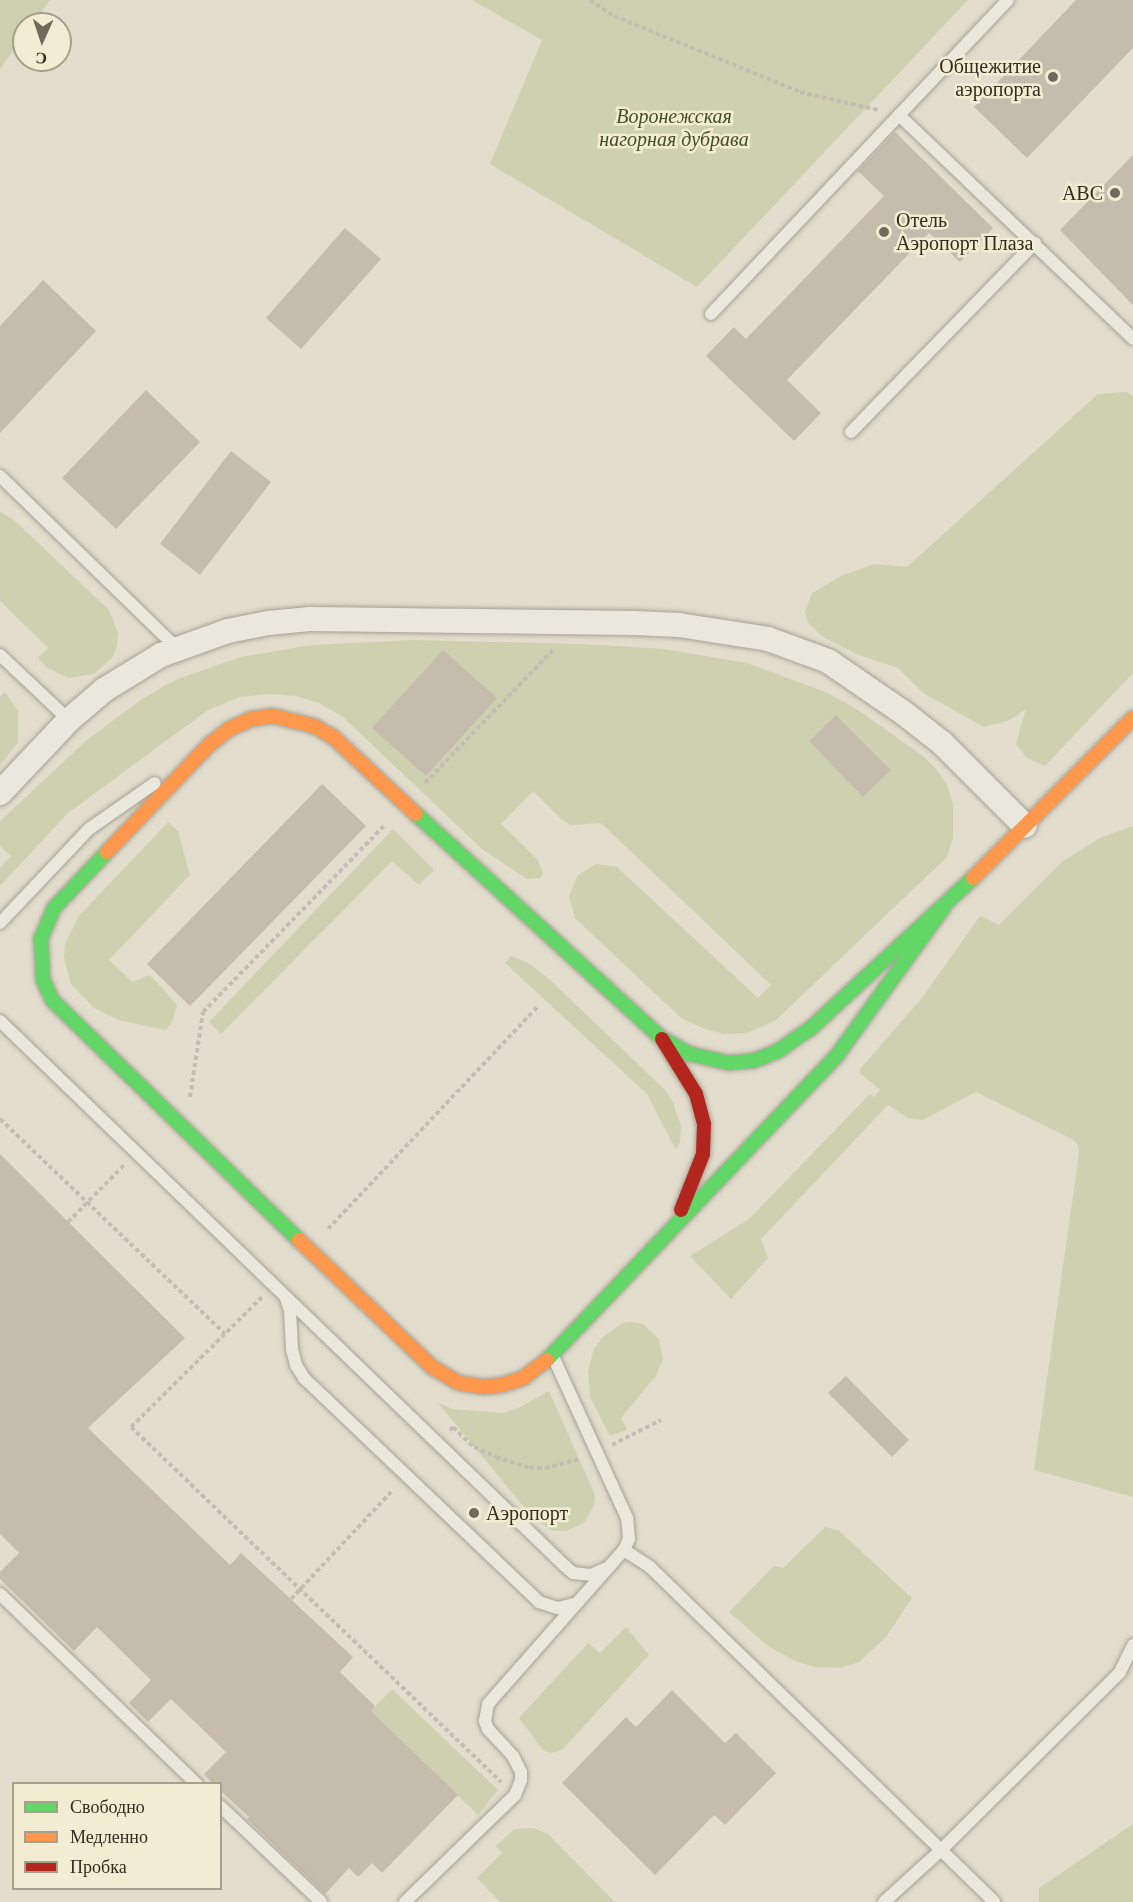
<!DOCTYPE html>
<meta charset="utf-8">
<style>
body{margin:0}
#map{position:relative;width:1133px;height:1902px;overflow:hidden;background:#e2ddcc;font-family:"Times New Roman",serif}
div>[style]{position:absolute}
.green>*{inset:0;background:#ced1b0}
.building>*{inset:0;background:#c5bcad}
.path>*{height:4px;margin-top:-2px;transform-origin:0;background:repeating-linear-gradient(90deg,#c2beb4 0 4.5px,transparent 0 7.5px)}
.roads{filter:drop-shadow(0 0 2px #a7a296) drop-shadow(0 0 2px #a7a296)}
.lane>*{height:12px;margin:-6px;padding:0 6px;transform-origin:6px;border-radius:6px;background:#eae7dd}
.street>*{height:24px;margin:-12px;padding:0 12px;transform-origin:12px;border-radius:12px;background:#eae7dd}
.fast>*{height:14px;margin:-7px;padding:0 7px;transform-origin:7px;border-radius:7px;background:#63d668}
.slow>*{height:14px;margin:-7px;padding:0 7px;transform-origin:7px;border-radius:7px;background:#ff974d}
.jam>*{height:14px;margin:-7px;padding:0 7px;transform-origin:7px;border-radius:7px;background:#b3261e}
.dots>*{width:16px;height:16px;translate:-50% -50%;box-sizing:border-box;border:3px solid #f2ecd3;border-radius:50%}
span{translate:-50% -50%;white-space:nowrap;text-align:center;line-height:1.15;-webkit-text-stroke:5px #f2ecd3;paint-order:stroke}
.poi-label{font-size:20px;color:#342b1f}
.right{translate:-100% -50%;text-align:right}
.left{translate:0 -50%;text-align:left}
.park-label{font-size:20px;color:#414f27;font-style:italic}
.legend{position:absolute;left:12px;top:1782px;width:210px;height:108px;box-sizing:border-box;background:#f2ecd3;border:2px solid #a69f8b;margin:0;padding:8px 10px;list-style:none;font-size:18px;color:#342b1f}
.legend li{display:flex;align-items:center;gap:12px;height:30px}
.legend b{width:30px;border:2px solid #a69f8b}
.north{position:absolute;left:12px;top:12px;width:60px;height:60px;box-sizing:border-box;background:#f2ecd3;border:2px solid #a69f8b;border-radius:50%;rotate:183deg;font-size:16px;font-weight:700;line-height:24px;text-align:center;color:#342b1f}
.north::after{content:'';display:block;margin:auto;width:21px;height:27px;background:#71695c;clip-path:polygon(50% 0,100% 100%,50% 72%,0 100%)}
</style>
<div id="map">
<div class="green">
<i style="clip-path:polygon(0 0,50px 0,33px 24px,24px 24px,24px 36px,0 69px)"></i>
<i style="clip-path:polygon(472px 0,968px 0,697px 287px,490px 164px,542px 40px)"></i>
<i style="clip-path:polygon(1127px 392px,1133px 396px,1133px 673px,1045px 766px,1027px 758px,1016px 744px,1026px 709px,1010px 720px,984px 727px,923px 693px,898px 668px,856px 654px,823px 637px,809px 624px,805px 612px,812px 593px,841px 576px,875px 564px,907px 567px,1098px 394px)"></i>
<i style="clip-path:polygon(0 511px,15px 521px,109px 610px,118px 633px,117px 646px,112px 658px,94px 674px,69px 678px,47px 668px,38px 658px,48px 648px,0 601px)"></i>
<i style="clip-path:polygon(412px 640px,582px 644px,664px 649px,747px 663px,828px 693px,858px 710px,923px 756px,936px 769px,947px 785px,953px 804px,953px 838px,947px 857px,775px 1021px,747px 1033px,724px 1034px,702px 1028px,681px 1018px,575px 918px,569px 896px,578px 875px,596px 864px,617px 867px,758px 998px,771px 985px,601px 823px,571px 825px,560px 818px,533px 791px,501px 824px,538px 860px,543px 874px,540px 878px,527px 879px,482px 849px,343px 717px,321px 704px,296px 696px,269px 694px,240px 697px,208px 710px,68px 813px,0 886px,0 868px,11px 856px,0 846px,0 821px,87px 740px,142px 699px,175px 680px,241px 657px,312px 645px)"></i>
<i style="clip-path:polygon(5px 692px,18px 711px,18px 743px,0 765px,0 697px)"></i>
<i style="clip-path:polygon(168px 822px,178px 831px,190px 875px,109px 960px,132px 982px,150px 975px,177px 1005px,173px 1020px,166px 1030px,118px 1020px,94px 1008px,71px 984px,64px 958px,65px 944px,79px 916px)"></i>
<i style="clip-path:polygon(1133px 826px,1133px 1497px,1034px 1470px,1079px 1154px,1078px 1145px,1072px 1139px,976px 1092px,923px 1120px,908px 1118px,888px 1105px,761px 1239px,768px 1258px,731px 1299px,690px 1256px,749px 1219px,870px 1094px,874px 1097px,880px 1090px,860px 1073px,860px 1069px,922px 998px,980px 916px,999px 925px,1063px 861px,1100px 838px)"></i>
<i style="clip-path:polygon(393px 829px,434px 870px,419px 885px,392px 861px,221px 1034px,209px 1022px)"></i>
<i style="clip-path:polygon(511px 956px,528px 963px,547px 977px,665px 1090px,673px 1102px,681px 1126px,680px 1142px,676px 1150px,647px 1094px,505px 963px)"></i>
<i style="clip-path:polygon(632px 1322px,643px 1324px,659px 1339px,663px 1360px,655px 1377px,621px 1418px,627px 1430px,610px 1436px,590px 1397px,588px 1371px,594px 1349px,602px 1338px,622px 1323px)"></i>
<i style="clip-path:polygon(549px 1391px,595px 1495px,594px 1505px,584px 1523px,565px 1531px,553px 1531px,534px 1519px,438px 1403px,453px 1409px,503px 1413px,518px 1408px)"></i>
<i style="clip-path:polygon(825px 1527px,838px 1530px,912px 1598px,886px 1637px,859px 1662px,840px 1668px,814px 1667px,795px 1661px,768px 1646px,729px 1612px,774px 1566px,783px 1568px)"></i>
<i style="clip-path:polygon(626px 1627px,649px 1655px,562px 1750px,551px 1753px,543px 1750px,519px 1718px,588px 1643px,600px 1653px)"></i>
<i style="clip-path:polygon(392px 1689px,498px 1790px,478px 1815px,371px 1711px)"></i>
<i style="clip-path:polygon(1133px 1824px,1133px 1902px,1039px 1902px,1039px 1888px)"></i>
<i style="clip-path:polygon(533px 1828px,548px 1834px,615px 1902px,500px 1902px,477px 1878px,502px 1853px,496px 1846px,514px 1829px)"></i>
</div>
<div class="building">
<i style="clip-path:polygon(1076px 0,1133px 0,1133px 48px,1027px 158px,974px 107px)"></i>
<i style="clip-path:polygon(895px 132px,993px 228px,960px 262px,929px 233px,787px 380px,821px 413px,794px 441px,706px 356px,734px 327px,746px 339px,884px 196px,858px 171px)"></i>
<i style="clip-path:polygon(1133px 155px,1133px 305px,1060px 230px)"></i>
<i style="clip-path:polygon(345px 228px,381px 259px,301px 349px,266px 318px)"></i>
<i style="clip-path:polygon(43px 280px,96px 331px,0 433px,0 326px)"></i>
<i style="clip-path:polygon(146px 390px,200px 442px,116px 529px,62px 478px)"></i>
<i style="clip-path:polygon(231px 451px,271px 482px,200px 575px,160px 544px)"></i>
<i style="clip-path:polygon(443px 650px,497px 698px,426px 776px,372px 728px)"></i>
<i style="clip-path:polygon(836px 715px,891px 770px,863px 797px,809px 741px)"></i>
<i style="clip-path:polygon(322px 784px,366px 826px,190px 1006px,147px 964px)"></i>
<i style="clip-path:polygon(0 1154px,185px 1338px,88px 1428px,230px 1565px,241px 1553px,353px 1657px,340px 1672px,375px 1706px,371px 1711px,458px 1795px,382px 1873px,372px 1863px,358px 1877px,349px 1868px,325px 1894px,247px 1819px,249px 1817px,220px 1790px,220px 1784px,213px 1784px,204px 1774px,226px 1752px,171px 1699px,148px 1722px,129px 1703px,151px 1680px,97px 1627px,74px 1651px,0 1579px,0 1572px,19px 1553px,0 1534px)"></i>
<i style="clip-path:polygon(846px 1376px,909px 1440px,892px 1457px,828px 1393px)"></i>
<i style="clip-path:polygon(672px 1690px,725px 1743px,736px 1733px,776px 1773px,725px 1825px,714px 1815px,655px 1875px,562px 1783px,626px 1717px,636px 1727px)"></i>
</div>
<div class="path">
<i style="left:590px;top:0;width:29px;rotate:34deg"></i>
<i style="left:614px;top:16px;width:201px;rotate:22.2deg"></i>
<i style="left:800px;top:92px;width:80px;rotate:13deg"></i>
<i style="left:425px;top:783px;width:187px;rotate:-46.1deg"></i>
<i style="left:190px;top:1097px;width:86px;rotate:-81.3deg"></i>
<i style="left:203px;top:1012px;width:261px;rotate:-45.8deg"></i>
<i style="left:0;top:1119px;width:311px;rotate:43.7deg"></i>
<i style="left:68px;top:1222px;width:80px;rotate:-45.5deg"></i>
<i style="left:328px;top:1229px;width:305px;rotate:-46.7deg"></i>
<i style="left:262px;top:1297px;width:185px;rotate:135.2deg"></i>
<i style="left:131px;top:1427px;width:513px;rotate:43.81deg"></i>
<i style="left:450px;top:1430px;width:4px;rotate:-45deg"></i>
<i style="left:453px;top:1427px;width:29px;rotate:44deg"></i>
<i style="left:474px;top:1447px;width:24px;rotate:24deg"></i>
<i style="left:496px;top:1457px;width:36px;rotate:18deg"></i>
<i style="left:530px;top:1468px;width:15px"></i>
<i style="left:545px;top:1468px;width:37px;rotate:-14deg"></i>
<i style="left:612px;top:1445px;width:55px;rotate:-27deg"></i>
<i style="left:291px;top:1599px;width:149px;rotate:-46.9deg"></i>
</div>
<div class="roads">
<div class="lane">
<i style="left:899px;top:115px;width:324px;rotate:43.7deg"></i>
<i style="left:711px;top:314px;width:432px;rotate:-46.6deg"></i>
<i style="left:851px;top:432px;width:264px;rotate:-45.8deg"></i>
<i style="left:0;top:476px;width:247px;rotate:44.2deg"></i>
<i style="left:0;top:655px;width:95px;rotate:43.3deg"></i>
<i style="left:0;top:923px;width:129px;rotate:-46.6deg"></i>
<i style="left:89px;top:829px;width:80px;rotate:-34.9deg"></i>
<i style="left:0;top:1021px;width:786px;rotate:43.97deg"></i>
<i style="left:566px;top:1567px;width:9px;rotate:41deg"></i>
<i style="left:573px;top:1573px;width:18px;rotate:6deg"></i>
<i style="left:591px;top:1575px;width:20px;rotate:-24deg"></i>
<i style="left:286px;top:1299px;width:12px;rotate:70deg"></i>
<i style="left:290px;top:1310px;width:39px;rotate:87deg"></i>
<i style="left:292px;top:1349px;width:16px;rotate:76deg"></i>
<i style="left:296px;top:1365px;width:15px;rotate:58deg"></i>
<i style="left:304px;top:1378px;width:325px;rotate:43.6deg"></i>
<i style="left:539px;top:1602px;width:20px;rotate:18deg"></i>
<i style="left:558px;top:1608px;width:16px;rotate:-14deg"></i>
<i style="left:624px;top:1550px;width:31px;rotate:33deg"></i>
<i style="left:650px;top:1567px;width:480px;rotate:44.2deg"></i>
<i style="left:0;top:1594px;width:274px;rotate:44deg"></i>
<i style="left:220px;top:1806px;width:139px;rotate:43.5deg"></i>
<i style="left:405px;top:1902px;width:153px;rotate:-44.2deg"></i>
<i style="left:515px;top:1795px;width:16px;rotate:-68deg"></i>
<i style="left:521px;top:1780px;width:8px;rotate:-90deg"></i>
<i style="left:521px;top:1772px;width:18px;rotate:-117deg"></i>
<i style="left:513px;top:1756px;width:37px;rotate:-133deg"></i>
<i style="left:488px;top:1729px;width:9px;rotate:-111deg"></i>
<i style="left:485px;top:1721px;width:17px;rotate:-80deg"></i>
<i style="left:488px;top:1704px;width:205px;rotate:-48.6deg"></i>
<i style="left:624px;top:1550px;width:12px;rotate:-66deg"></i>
<i style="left:629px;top:1539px;width:21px;rotate:-95deg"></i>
<i style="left:627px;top:1518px;width:178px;rotate:-114.6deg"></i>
<i style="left:884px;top:1902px;width:77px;rotate:-42.4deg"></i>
<i style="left:941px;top:1850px;width:252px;rotate:-44.8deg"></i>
<i style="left:1120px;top:1672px;width:30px;rotate:-64deg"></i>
</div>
<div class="street">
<i style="left:0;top:793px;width:100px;rotate:-46.6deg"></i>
<i style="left:69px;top:720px;width:46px;rotate:-40.6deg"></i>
<i style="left:104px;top:690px;width:67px;rotate:-31.6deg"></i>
<i style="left:161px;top:655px;width:71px;rotate:-19.7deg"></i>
<i style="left:228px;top:631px;width:41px;rotate:-11.3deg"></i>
<i style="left:268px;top:623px;width:42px;rotate:-5.4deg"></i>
<i style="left:310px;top:619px;width:324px;rotate:0.7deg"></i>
<i style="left:634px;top:623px;width:45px;rotate:2.5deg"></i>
<i style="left:679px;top:625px;width:90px;rotate:8.9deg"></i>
<i style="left:768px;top:639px;width:64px;rotate:20.1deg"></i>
<i style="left:828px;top:661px;width:93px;rotate:34.5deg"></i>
<i style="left:905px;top:714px;width:47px;rotate:38.1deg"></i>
<i style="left:942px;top:743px;width:117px;rotate:45deg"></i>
</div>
<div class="fast">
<i style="left:416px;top:814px;width:331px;rotate:42.4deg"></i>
<i style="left:660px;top:1037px;width:34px;rotate:30deg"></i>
<i style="left:690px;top:1054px;width:39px;rotate:13deg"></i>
<i style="left:728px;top:1063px;width:25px;rotate:-5deg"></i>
<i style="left:753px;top:1061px;width:27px;rotate:-22deg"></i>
<i style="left:778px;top:1051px;width:39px;rotate:-35deg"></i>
<i style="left:810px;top:1029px;width:222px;rotate:-42.8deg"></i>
<i style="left:107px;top:852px;width:77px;rotate:133.4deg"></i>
<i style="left:54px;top:908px;width:34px;rotate:113deg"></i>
<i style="left:41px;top:939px;width:41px;rotate:87.2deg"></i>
<i style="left:43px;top:980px;width:23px;rotate:65deg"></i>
<i style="left:53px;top:1001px;width:343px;rotate:44.2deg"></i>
<i style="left:547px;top:1360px;width:422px;rotate:-46.4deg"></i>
<i style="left:838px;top:1054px;width:181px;rotate:-54.2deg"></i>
</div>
<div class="slow">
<i style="left:107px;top:852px;width:149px;rotate:-46.4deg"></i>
<i style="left:210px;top:744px;width:24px;rotate:-38deg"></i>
<i style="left:229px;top:729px;width:24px;rotate:-24deg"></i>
<i style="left:251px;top:719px;width:22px;rotate:-8deg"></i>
<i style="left:273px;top:716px;width:42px;rotate:13.7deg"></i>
<i style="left:314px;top:726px;width:22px;rotate:30deg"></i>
<i style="left:333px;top:737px;width:113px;rotate:42.9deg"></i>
<i style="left:973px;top:878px;width:226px;rotate:-45deg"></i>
<i style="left:299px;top:1240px;width:184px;rotate:43.7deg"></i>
<i style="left:432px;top:1367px;width:31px;rotate:31deg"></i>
<i style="left:459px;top:1383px;width:24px;rotate:9deg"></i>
<i style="left:483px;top:1387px;width:19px;rotate:-6deg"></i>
<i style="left:502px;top:1385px;width:22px;rotate:-18deg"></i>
<i style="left:523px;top:1378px;width:30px;rotate:-37deg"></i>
</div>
<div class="jam">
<i style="left:662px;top:1039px;width:65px;rotate:58.3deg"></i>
<i style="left:696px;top:1094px;width:31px;rotate:75deg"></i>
<i style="left:704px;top:1124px;width:30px;rotate:92deg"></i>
<i style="left:703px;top:1154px;width:60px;rotate:111.4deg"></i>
</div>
</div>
<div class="dots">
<i style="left:1053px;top:77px;background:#71695c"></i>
<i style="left:1115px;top:193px;background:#71695c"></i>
<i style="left:884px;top:232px;background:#71695c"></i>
<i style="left:474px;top:1513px;background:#71695c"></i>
</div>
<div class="poi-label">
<span class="right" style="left:1041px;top:78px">Общежитие<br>аэропорта</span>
<span class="right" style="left:1103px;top:193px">ABC</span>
<span class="left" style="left:896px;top:232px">Отель<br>Аэропорт Плаза</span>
<span class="left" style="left:486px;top:1513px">Аэропорт</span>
</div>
<div class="park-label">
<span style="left:674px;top:128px">Воронежская<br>нагорная дубрава</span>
</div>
<ul class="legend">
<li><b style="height:8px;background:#63d668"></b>Свободно</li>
<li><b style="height:8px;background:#ff974d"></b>Медленно</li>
<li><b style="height:8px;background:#b3261e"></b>Пробка</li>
</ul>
<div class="north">С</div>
</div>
